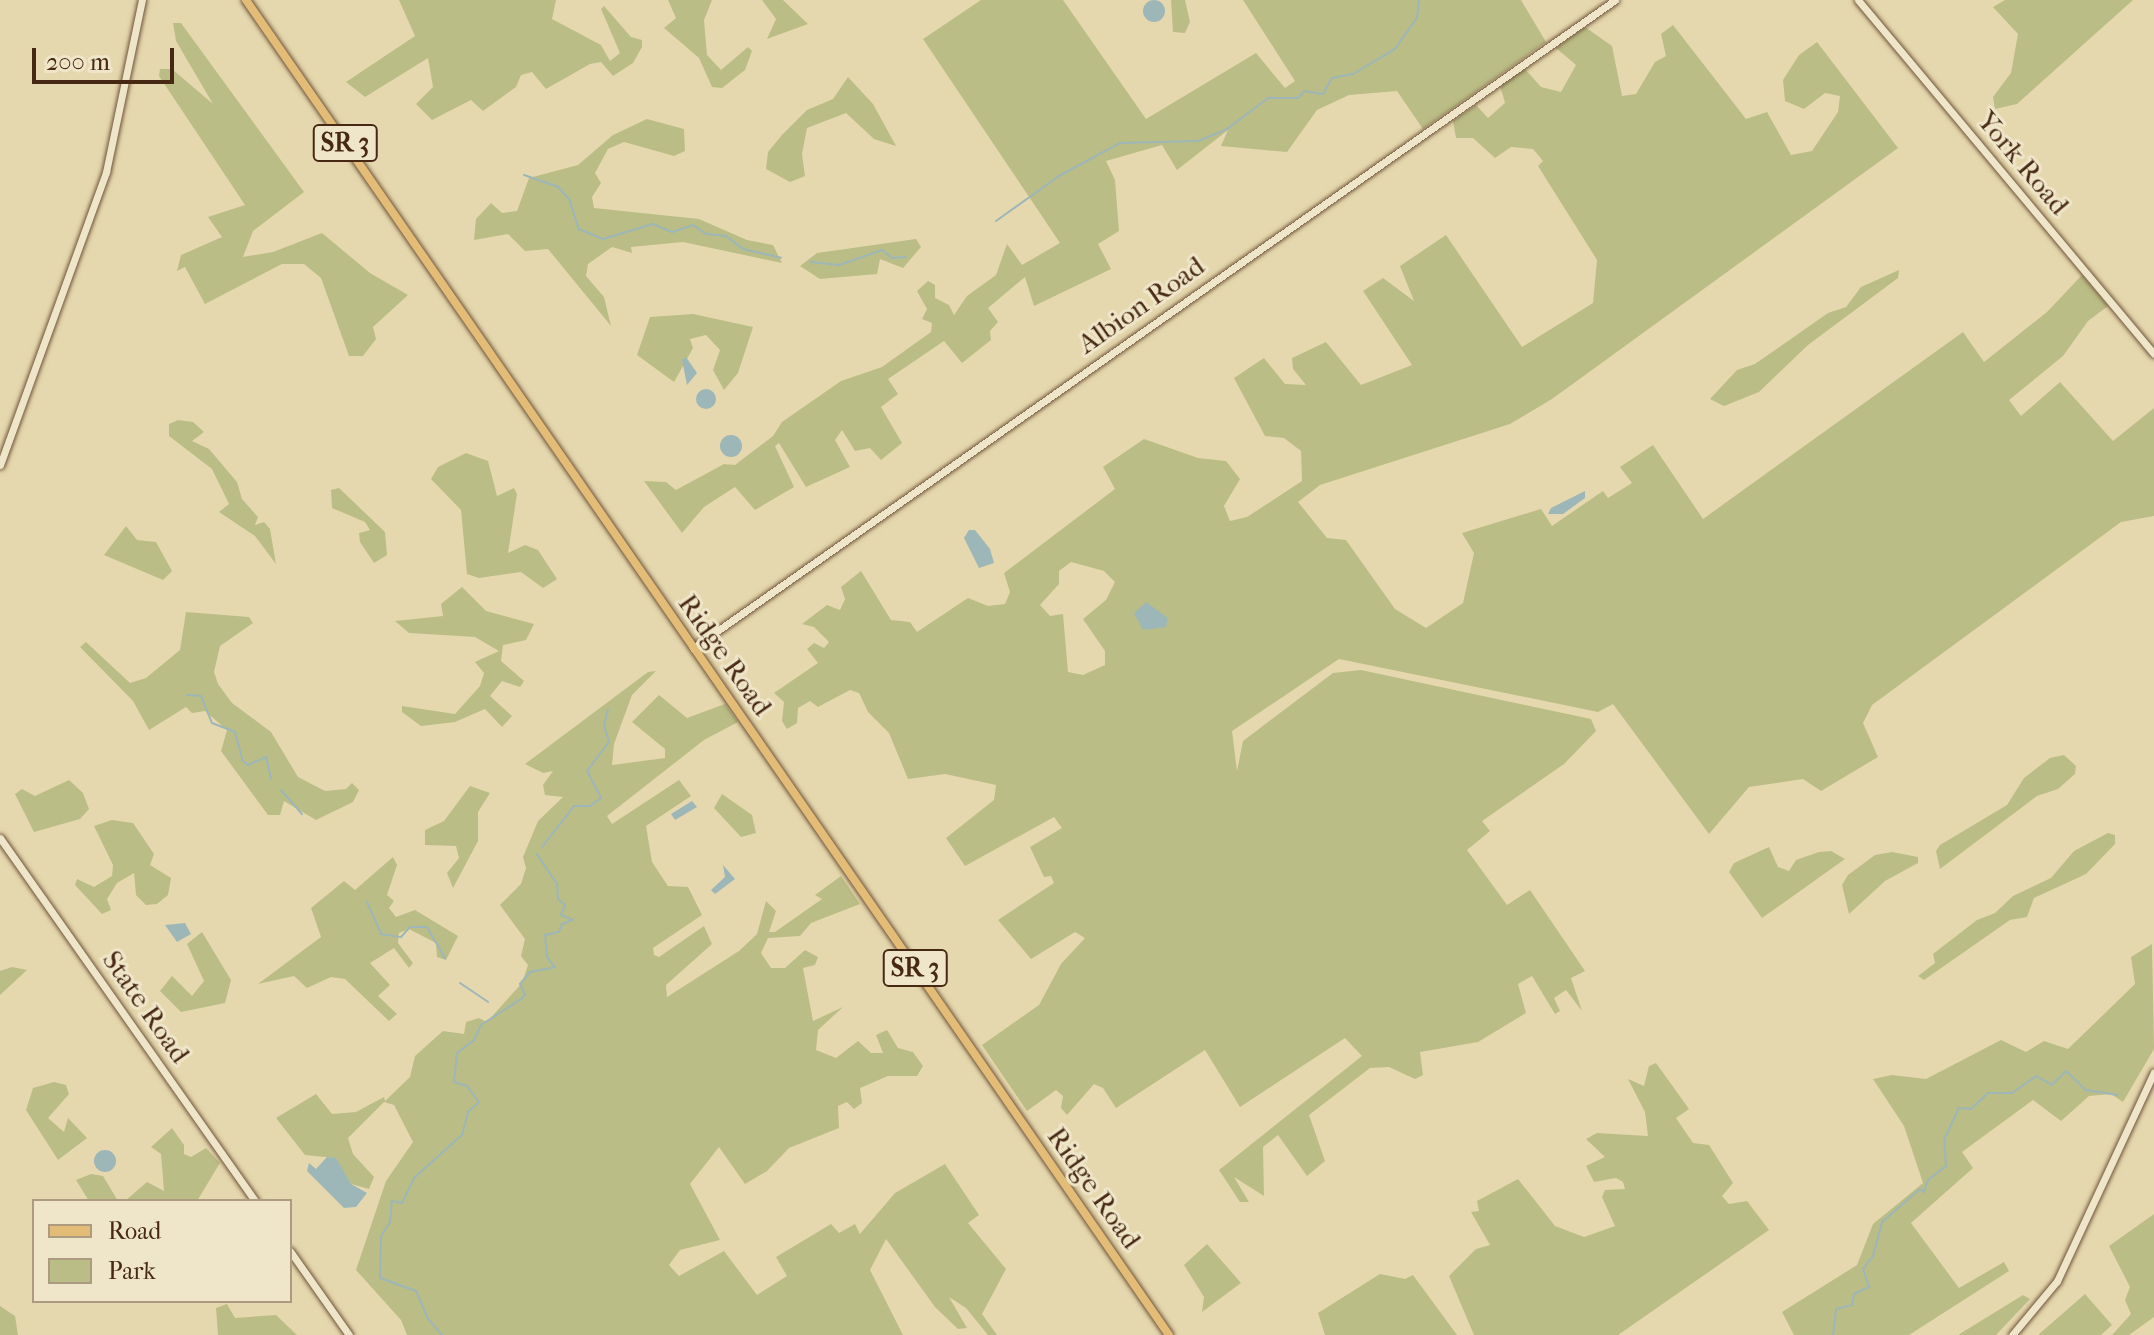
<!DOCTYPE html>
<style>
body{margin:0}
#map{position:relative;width:2154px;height:1335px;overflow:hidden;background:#e6d8ae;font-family:"IM FELL French Canon",serif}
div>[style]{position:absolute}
.green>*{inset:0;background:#bbbd86}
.water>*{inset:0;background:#9db6b7}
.round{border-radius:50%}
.stream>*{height:2px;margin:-1px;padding:0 1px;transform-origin:1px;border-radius:1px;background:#9db6b7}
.roads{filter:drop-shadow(0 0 2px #6f553a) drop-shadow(0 0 2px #6f553a)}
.tertiary>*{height:7px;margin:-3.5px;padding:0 3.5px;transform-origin:3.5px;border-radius:3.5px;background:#efe6ca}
.secondary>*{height:7px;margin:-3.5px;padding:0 3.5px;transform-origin:3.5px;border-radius:3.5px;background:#efe6ca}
.primary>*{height:8px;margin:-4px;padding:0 4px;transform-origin:4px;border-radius:4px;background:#e3bc77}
span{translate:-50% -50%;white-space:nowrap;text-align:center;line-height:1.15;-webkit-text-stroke:6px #efe6ca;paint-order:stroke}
.shield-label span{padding:2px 6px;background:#efe6ca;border:2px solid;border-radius:6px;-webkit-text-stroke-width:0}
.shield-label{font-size:26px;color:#472913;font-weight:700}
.street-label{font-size:28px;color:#472913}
.legend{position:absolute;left:32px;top:1199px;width:260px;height:104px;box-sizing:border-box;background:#efe6ca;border:2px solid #ac9a81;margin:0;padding:10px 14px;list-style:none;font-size:24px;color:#472913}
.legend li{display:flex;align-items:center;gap:16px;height:40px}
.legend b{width:40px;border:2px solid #ac9a81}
.scale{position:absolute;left:32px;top:48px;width:142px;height:36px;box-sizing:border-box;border:4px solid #472913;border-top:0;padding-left:10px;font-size:24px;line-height:28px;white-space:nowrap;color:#472913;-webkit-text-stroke:6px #efe6ca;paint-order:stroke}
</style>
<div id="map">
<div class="green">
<i style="clip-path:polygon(399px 0,556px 0,552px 19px,601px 45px,610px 61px,620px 53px,601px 9px,604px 6px,631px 37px,642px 40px,642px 47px,633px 63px,613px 76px,601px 62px,590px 64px,546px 89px,532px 72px,521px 75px,516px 87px,483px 111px,471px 100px,432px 120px,416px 104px,433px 87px,428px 58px,365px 97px,346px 82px,415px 36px)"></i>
<i style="clip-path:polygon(668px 0,712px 0,704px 20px,707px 55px,721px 70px,748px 47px,752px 51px,745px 70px,722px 88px,712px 87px,699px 58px,664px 28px,676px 18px)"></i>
<i style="clip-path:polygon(762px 0,783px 0,808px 24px,767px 39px,776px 19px)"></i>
<i style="clip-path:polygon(981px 0,1063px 0,1146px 119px,1256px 53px,1285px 88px,1295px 81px,1243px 0,1521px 0,1546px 42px,1423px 129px,1397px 91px,1349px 95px,1317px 110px,1287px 152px,1221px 146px,1228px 130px,1177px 170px,1162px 145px,1106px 161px,1115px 180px,1119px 231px,1098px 244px,1111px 269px,1034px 306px,1025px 277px,988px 308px,998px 322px,990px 331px,991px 340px,962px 363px,944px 341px,888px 379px,898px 394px,881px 407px,902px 443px,881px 460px,870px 448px,855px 451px,842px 430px,835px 440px,850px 467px,806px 487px,779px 443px,775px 446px,794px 487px,755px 510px,735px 487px,704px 507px,682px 533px,644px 481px,666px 482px,676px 490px,724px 464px,735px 465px,773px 436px,782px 422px,841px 381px,882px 367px,931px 332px,932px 323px,922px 319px,927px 309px,917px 291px,928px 281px,935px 285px,935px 298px,949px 305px,954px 315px,967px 296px,996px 275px,1007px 244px,1022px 265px,1060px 243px,923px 39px)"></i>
<i style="clip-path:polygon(1171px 0,1185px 0,1190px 22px,1185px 33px,1173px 32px)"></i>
<i style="clip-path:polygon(2005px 0,2133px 0,2017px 104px,1995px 109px,1993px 97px,2011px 73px,2018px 34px,1993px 7px)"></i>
<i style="clip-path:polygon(173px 23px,181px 23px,304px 192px,253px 231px,243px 257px,273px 252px,322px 233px,370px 273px,408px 295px,373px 327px,376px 339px,363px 356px,349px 356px,321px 278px,304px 264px,282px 264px,205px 304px,185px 267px,177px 271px,181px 255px,222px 237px,208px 217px,245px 205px,159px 76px,160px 69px,172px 69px,213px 104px,176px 41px)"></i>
<i style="clip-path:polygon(evenodd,1673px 25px,1746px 119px,1767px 112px,1791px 155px,1812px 151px,1838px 112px,1840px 96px,1825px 93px,1804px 109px,1785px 101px,1783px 80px,1799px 55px,1817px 42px,1898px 148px,1552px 399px,1510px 424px,1320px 485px,1298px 502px,1327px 538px,1346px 540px,1395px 609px,1426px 628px,1463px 603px,1474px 553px,1462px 533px,1541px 509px,1552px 526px,1603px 491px,1608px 498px,1632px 483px,1620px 467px,1653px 445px,1703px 519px,1963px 332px,1984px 362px,2047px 312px,2082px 275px,2108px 306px,2088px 321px,2063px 356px,2009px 400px,2021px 416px,2060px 382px,2113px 441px,2154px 408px,2154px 516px,2121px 522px,1872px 705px,1863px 723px,1878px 757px,1821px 791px,1803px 779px,1749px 787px,1709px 834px,1613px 704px,1598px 712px,1339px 659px,1232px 731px,1237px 771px,1243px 741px,1333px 673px,1361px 670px,1591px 719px,1596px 731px,1564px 764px,1482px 821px,1490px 831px,1467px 850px,1507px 905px,1530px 890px,1585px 971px,1571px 978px,1582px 1011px,1566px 990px,1554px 998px,1560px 1011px,1555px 1014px,1532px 976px,1518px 984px,1526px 1013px,1478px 1042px,1420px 1052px,1423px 1075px,1415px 1079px,1389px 1067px,1370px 1068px,1309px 1115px,1325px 1161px,1307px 1176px,1278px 1135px,1263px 1147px,1264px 1196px,1234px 1177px,1249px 1202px,1240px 1202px,1219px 1170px,1362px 1056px,1345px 1038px,1240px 1107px,1205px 1050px,1116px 1108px,1103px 1088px,1094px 1084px,1067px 1115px,1061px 1108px,1063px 1096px,1056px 1090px,1027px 1111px,982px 1045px,1039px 1005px,1061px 964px,1085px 938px,1075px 932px,1031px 959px,998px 920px,1054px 883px,1051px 876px,1044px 877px,1030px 847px,1062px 828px,1054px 817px,965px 866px,946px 838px,994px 800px,996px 785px,945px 774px,908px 779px,889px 733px,868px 712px,859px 693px,850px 690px,818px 707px,810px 701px,798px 708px,797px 723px,787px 729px,782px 721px,784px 702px,774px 693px,818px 663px,807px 649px,814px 643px,824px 648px,829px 642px,814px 627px,802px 624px,827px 605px,840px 610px,845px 599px,841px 587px,861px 571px,891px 620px,910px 622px,917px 632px,968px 598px,988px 606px,1005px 604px,1010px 592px,1004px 573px,1115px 489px,1103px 467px,1144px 439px,1198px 458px,1226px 461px,1240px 479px,1224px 506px,1230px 521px,1247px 517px,1302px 481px,1301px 451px,1284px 438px,1265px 436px,1234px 378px,1264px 358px,1285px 384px,1306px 385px,1293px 369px,1292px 358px,1326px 342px,1361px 385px,1412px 365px,1363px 291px,1383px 278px,1414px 301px,1400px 266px,1446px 235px,1522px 347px,1593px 303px,1597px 260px,1538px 166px,1543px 161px,1533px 149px,1511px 147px,1495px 158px,1473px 138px,1456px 138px,1453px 121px,1476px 105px,1488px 118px,1505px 103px,1500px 85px,1525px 69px,1541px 87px,1561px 92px,1576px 65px,1556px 48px,1585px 27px,1612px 46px,1622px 96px,1636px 94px,1655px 62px,1666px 56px,1661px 34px,1673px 25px,1071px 562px,1104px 571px,1115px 582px,1106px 600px,1083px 619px,1105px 651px,1105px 665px,1083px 675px,1068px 672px,1063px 614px,1050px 616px,1040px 605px,1059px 584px,1059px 571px,1071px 562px)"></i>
<i style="clip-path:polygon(848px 77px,873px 104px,896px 146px,874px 139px,846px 113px,807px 128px,802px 154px,805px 176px,790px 182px,766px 169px,768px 152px,782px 135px,807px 110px,833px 99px)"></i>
<i style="clip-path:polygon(647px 119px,684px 129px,685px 151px,674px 156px,624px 142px,608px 149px,595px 173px,601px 183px,592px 197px,594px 208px,699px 219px,747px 240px,773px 245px,782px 263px,683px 242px,631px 247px,632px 253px,612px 247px,588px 264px,586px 276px,604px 297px,611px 326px,548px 249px,525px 251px,508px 234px,474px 240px,476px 219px,491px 203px,502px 213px,517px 211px,529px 178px,578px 165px,613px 135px)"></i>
<i style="clip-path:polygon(916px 239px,921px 247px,903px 268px,880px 259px,877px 274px,820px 279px,800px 266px,817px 253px)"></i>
<i style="clip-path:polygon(1899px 270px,1898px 278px,1808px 345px,1759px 392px,1724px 406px,1710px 399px,1737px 370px,1755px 364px,1828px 313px,1846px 307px,1861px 287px)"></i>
<i style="clip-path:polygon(693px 314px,753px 327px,738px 373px,724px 390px,713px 370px,720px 350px,706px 335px,690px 339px,693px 348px,674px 382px,637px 355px,650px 317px)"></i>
<i style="clip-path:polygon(178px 420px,193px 422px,204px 432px,192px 441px,209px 449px,237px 482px,242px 499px,258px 517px,255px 525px,264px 522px,270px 529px,276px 564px,255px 536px,219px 512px,229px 504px,212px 469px,169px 436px,169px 424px)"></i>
<i style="clip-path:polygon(466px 453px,488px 461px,497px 496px,514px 488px,517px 494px,508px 553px,525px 545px,538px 550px,557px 579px,543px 588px,521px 572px,479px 578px,467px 574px,461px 510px,431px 479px,438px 467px)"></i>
<i style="clip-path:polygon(339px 488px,385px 532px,387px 555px,374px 563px,360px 542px,359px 533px,370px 530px,365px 522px,332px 508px,331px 490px)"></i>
<i style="clip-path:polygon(126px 526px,137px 540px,156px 542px,172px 571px,163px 580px,104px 555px)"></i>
<i style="clip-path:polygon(462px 587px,486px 611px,534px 624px,526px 640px,503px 645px,501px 661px,524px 681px,520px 687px,502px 681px,490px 696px,512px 716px,502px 727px,485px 709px,455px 722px,421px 726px,402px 712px,402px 706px,455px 714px,480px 686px,484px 673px,475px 662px,499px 651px,475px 637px,409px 633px,395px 621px,443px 616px,441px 604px)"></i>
<i style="clip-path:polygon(186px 612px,249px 617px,253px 623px,220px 646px,214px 672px,218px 684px,232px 703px,271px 732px,298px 777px,325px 791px,346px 789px,352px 783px,359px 790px,353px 802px,316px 820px,284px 801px,280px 815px,268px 815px,221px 751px,227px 730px,205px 711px,192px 713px,186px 707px,149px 730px,133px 701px,80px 647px,86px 642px,130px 683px,146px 678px,180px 650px)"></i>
<i style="clip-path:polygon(656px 671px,632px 695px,614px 744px,612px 765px,665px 758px,665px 749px,632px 722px,659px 695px,687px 718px,725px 704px,738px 722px,704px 740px,607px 816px,612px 824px,679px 780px,691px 796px,646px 826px,652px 862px,668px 886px,688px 887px,702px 915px,653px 948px,654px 955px,659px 957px,704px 926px,712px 944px,666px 985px,667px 997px,739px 951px,757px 934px,766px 901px,776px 911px,769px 932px,775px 932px,822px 899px,815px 895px,841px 876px,860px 904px,811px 923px,800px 936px,768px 938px,761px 953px,771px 968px,785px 968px,805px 950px,818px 957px,815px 965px,803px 968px,813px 1021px,843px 1007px,818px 1030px,816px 1050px,836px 1058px,858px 1041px,871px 1053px,883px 1053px,876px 1035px,887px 1030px,898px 1048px,913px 1052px,923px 1066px,917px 1076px,888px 1076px,860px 1088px,862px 1103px,854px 1109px,847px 1102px,838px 1106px,839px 1128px,789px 1148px,767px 1171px,745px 1184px,719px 1147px,690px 1184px,720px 1240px,680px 1250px,669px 1265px,679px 1276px,724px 1251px,757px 1295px,787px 1276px,776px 1257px,831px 1224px,839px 1233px,855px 1224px,860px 1234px,895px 1193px,945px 1164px,979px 1215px,968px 1223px,1006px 1269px,982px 1314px,997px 1335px,988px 1335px,966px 1308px,949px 1297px,967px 1328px,958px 1329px,935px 1307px,886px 1239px,870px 1270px,903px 1335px,407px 1335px,401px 1320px,356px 1270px,386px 1181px,413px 1142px,394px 1105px,384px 1102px,348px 1138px,353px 1154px,374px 1177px,369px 1189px,351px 1184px,335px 1158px,305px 1155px,276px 1118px,316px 1094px,332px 1114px,356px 1112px,384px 1097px,385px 1101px,410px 1077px,415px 1056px,443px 1031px,464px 1034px,466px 1022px,479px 1018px,487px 1022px,522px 983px,528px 965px,521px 956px,525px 939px,500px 905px,521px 884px,526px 868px,523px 857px,538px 821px,563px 797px,545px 795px,543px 785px,553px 771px,543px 773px,525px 764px,648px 672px)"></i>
<i style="clip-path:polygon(2064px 755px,2076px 766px,2075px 774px,2058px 789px,2037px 796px,1940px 869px,1936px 851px,1940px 845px,2007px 805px,2024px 778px,2050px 758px)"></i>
<i style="clip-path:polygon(69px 780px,83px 793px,89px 809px,80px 819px,34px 832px,15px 794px,22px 789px,35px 796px)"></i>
<i style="clip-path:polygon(470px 786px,490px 793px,478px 812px,478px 841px,453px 888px,447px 873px,459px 858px,456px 846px,425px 845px,425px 830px,444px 821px)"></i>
<i style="clip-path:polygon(722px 794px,752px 815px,756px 833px,741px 837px,714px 808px)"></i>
<i style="clip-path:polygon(112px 820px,133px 823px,154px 854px,150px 865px,171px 878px,168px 895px,157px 904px,146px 905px,136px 895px,134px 873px,117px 883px,107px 899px,111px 910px,102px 914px,75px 885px,77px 879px,94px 887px,112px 876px,113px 865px,94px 826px)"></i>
<i style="clip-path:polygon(2108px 833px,2115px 835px,2115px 844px,2086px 874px,2034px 898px,2027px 917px,2010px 920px,1924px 980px,1918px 976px,1935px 963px,1933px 954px,1977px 920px,1995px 913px,2013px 896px,2051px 878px,2074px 851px)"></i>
<i style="clip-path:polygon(1769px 847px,1778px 867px,1789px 871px,1796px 860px,1819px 852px,1831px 851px,1845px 859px,1762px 918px,1729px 872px,1734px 863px)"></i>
<i style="clip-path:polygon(1892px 852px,1918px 857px,1918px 863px,1885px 881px,1849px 914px,1842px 885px,1848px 875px,1875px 855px)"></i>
<i style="clip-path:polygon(393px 857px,397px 865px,387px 895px,394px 901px,389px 908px,396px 917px,415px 910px,458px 936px,446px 960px,437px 957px,436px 943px,409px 929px,399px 933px,398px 943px,413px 963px,409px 968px,394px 948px,370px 963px,390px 985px,378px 996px,397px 1014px,389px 1021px,345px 979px,331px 977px,307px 988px,294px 976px,258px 984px,321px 937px,311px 908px,344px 881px,355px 890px)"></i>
<i style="clip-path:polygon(202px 932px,231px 980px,225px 1003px,181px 1012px,160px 991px,172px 976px,192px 996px,204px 981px,187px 944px)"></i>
<i style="clip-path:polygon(2152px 944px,2154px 1049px,2123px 1102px,2111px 1094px,2089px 1096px,2061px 1121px,2033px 1100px,1962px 1152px,1973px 1168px,1911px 1223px,1959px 1288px,2004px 1262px,2009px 1271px,1909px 1335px,1794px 1335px,1782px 1312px,1857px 1265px,1873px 1224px,1923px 1183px,1904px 1126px,1873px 1079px,1892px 1075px,1926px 1079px,2001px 1040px,2026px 1052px,2044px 1041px,2068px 1049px,2135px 984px,2131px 957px)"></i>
<i style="clip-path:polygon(12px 967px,27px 970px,0 995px,0 971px)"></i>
<i style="clip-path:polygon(1656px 1063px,1689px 1109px,1676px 1118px,1693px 1143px,1709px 1145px,1733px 1183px,1722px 1196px,1729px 1204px,1747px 1201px,1769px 1230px,1618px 1335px,1474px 1335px,1449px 1276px,1476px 1249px,1490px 1245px,1471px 1212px,1479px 1211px,1477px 1201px,1518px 1179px,1555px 1226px,1584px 1237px,1615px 1226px,1602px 1197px,1605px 1190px,1625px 1189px,1623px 1182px,1616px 1178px,1594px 1182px,1586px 1166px,1605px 1157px,1586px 1139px,1597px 1133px,1648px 1136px,1645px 1112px,1628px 1079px,1644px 1086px,1649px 1066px)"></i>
<i style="clip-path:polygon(54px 1082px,66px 1085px,69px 1094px,48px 1118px,64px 1132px,68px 1118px,87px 1138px,58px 1160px,26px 1110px,33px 1088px)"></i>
<i style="clip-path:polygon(172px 1128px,184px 1145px,184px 1154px,191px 1157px,206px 1148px,220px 1163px,197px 1201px,125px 1201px,147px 1182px,164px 1191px,161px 1154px,151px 1147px)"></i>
<i style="clip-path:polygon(91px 1174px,103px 1176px,118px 1201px,89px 1201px,76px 1180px)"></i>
<i style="clip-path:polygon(2154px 1214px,2154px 1317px,2129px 1335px,2112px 1335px,2131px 1314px,2125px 1300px,2130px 1287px,2109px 1246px)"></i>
<i style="clip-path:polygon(1207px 1244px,1241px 1283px,1202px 1312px,1204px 1297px,1184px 1265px)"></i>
<i style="clip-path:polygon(1380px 1274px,1405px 1279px,1413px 1275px,1457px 1335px,1325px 1335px,1318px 1313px)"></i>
<i style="clip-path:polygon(2085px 1294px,2112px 1325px,2101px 1335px,2038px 1335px)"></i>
<i style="clip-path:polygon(2023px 1295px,2030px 1299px,1996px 1335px,1958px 1335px)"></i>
<i style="clip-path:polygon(227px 1304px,235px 1318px,276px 1315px,297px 1335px,218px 1335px,216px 1308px)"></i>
<i style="clip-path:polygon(0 1306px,15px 1316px,18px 1335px,0 1335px)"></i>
</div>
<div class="water">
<i class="round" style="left:1143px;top:0;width:22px;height:22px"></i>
<i style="clip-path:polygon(686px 357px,697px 373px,687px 385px,682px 360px)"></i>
<i class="round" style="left:696px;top:389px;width:20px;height:20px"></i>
<i class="round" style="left:720px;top:435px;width:22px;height:22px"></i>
<i style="clip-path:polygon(1585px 491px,1585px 498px,1563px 514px,1548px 514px,1551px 508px)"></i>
<i style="clip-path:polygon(969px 530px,975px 530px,990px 549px,994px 563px,979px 568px,964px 538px)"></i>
<i style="clip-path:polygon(1146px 602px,1168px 618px,1166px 627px,1143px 630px,1134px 613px)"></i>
<i style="clip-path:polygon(692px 801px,697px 807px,675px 820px,671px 814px)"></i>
<i style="clip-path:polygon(723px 865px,735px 879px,715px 894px,711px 890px,725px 877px)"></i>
<i style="clip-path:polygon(185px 923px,191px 934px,177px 942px,165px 925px)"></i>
<i class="round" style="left:94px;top:1150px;width:22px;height:22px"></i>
<i style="clip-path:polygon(327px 1157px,336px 1158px,351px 1184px,367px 1193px,356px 1207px,344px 1208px,307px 1171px,309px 1163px,316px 1169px)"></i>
</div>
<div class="stream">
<i style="left:524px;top:175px;width:36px;rotate:19deg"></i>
<i style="left:558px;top:187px;width:16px;rotate:47deg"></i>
<i style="left:569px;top:199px;width:32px;rotate:72deg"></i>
<i style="left:579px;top:229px;width:26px;rotate:23deg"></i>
<i style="left:603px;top:239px;width:52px;rotate:-16.7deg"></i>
<i style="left:653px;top:224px;width:21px;rotate:23deg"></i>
<i style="left:672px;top:232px;width:22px;rotate:-18deg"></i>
<i style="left:693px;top:225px;width:16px;rotate:35deg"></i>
<i style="left:706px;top:234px;width:20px;rotate:6deg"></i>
<i style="left:726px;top:236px;width:21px;rotate:37deg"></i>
<i style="left:743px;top:249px;width:39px;rotate:13deg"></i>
<i style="left:996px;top:221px;width:77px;rotate:-35.5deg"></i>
<i style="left:1059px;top:176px;width:69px;rotate:-28.4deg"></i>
<i style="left:1120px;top:143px;width:78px;rotate:-1.5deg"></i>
<i style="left:1198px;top:141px;width:31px;rotate:-22deg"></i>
<i style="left:1227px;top:129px;width:51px;rotate:-37.1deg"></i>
<i style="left:1268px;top:98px;width:30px"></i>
<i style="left:1298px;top:98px;width:9px;rotate:-49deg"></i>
<i style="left:1304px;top:91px;width:19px;rotate:9deg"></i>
<i style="left:1323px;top:94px;width:18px;rotate:-61deg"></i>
<i style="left:1332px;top:78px;width:21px;rotate:-11deg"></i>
<i style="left:1353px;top:74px;width:49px;rotate:-30.8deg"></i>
<i style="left:1395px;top:49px;width:38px;rotate:-55deg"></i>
<i style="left:1417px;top:18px;width:18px;rotate:-84deg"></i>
<i style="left:811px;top:262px;width:28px;rotate:6deg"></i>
<i style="left:839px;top:265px;width:46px;rotate:-19.2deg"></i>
<i style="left:882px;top:250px;width:13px;rotate:39deg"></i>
<i style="left:892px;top:258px;width:14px;rotate:-4deg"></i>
<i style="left:187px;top:695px;width:14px;rotate:4deg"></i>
<i style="left:201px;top:696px;width:29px;rotate:68deg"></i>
<i style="left:212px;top:723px;width:25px;rotate:21deg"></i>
<i style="left:235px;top:732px;width:30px;rotate:75deg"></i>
<i style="left:243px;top:761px;width:6px;rotate:39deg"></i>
<i style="left:248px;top:765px;width:20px;rotate:-24deg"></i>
<i style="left:266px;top:757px;width:23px;rotate:77deg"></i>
<i style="left:281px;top:790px;width:32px;rotate:49deg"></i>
<i style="left:542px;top:847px;width:52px;rotate:-52deg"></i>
<i style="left:574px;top:806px;width:16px"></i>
<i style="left:590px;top:806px;width:14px;rotate:-36deg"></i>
<i style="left:601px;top:798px;width:30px;rotate:-117deg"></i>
<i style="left:587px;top:771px;width:36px;rotate:-53deg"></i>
<i style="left:609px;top:742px;width:17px;rotate:-107deg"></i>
<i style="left:604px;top:726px;width:17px;rotate:-77deg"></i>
<i style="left:367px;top:902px;width:35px;rotate:66deg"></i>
<i style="left:381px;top:934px;width:20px;rotate:9deg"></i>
<i style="left:401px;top:937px;width:13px;rotate:-48deg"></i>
<i style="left:410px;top:927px;width:17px"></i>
<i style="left:427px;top:927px;width:36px;rotate:60deg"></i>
<i style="left:460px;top:983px;width:34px;rotate:34deg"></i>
<i style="left:442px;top:1335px;width:21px;rotate:-131deg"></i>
<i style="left:428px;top:1319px;width:30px;rotate:-113deg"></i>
<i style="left:416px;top:1291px;width:38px;rotate:-160deg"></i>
<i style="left:380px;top:1278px;width:42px;rotate:-88.6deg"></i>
<i style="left:381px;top:1236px;width:17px;rotate:-57deg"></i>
<i style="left:390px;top:1222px;width:21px;rotate:-85deg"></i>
<i style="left:392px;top:1201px;width:10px;rotate:11deg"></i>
<i style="left:402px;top:1203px;width:28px;rotate:-64deg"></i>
<i style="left:414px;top:1178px;width:64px;rotate:-41.9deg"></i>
<i style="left:462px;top:1135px;width:24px;rotate:-75deg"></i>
<i style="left:468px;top:1112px;width:15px;rotate:-42deg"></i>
<i style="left:479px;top:1102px;width:20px;rotate:-127deg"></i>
<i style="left:467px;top:1086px;width:14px;rotate:-163deg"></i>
<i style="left:454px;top:1082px;width:29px;rotate:-84deg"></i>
<i style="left:457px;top:1053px;width:21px;rotate:-37deg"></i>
<i style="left:474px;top:1040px;width:17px;rotate:-65deg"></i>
<i style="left:481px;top:1025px;width:48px;rotate:-33deg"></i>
<i style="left:521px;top:999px;width:6px;rotate:-45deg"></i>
<i style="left:525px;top:995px;width:12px;rotate:-114deg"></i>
<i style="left:520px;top:984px;width:16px;rotate:-50deg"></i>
<i style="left:530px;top:972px;width:25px;rotate:-11deg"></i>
<i style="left:555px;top:967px;width:13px;rotate:-129deg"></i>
<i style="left:547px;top:957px;width:22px;rotate:-95deg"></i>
<i style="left:545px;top:935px;width:14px;rotate:-12deg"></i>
<i style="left:559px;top:932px;width:9px;rotate:-69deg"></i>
<i style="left:562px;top:924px;width:12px;rotate:-20deg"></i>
<i style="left:573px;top:920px;width:13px;rotate:-157deg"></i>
<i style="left:561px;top:915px;width:11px;rotate:-68deg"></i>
<i style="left:565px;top:905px;width:9px;rotate:-139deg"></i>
<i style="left:558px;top:899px;width:15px;rotate:-94deg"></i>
<i style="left:557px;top:884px;width:36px;rotate:-124deg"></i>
<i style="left:1833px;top:1335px;width:26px;rotate:-83deg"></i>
<i style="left:1836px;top:1309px;width:16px;rotate:-14deg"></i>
<i style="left:1852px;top:1305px;width:11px;rotate:-80deg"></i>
<i style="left:1854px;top:1294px;width:17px;rotate:-25deg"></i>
<i style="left:1869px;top:1287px;width:19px;rotate:-108deg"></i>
<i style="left:1863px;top:1269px;width:16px;rotate:-52deg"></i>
<i style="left:1873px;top:1256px;width:35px;rotate:-75deg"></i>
<i style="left:1882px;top:1222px;width:50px;rotate:-41deg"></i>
<i style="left:1920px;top:1189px;width:5px;rotate:37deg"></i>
<i style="left:1924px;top:1192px;width:13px;rotate:-72deg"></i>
<i style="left:1928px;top:1180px;width:23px;rotate:-38deg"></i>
<i style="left:1946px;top:1166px;width:26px;rotate:-94deg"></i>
<i style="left:1944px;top:1140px;width:35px;rotate:-65deg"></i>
<i style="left:1959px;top:1108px;width:12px;rotate:5deg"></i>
<i style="left:1971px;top:1109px;width:23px;rotate:-43deg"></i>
<i style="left:1988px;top:1093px;width:24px"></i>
<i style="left:2012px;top:1093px;width:29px;rotate:-35deg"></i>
<i style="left:2036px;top:1076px;width:18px;rotate:29deg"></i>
<i style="left:2052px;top:1085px;width:20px;rotate:-45deg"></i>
<i style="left:2066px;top:1071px;width:28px;rotate:44deg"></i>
<i style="left:2086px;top:1090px;width:32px;rotate:9deg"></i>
</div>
<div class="roads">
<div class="tertiary">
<i style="left:1858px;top:0;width:461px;rotate:50.1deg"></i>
<i style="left:0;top:465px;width:312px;rotate:-70.1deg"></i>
<i style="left:106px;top:172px;width:176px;rotate:-78.2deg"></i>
<i style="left:693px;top:648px;width:1127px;rotate:-35.1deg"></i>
<i style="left:2012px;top:1335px;width:70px;rotate:-50.2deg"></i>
<i style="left:2057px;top:1281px;width:230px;rotate:-65.1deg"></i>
</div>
<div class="secondary">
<i style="left:0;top:838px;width:444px;rotate:54.9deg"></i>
<i style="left:290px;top:1251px;width:103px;rotate:54.9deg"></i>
</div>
<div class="primary">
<i style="left:246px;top:0;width:1623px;rotate:55.34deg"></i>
</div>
</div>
<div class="shield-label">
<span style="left:345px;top:143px">SR 3</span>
<span style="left:915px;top:968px">SR 3</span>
</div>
<div class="street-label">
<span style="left:2023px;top:163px;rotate:50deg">York Road</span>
<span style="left:1141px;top:305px;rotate:-35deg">Albion Road</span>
<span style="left:725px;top:655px;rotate:55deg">Ridge Road</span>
<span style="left:146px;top:1007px;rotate:55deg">State Road</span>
<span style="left:1094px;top:1188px;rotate:55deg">Ridge Road</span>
</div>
<ul class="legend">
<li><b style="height:10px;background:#e3bc77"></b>Road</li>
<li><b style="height:22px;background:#bbbd86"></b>Park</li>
</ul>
<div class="scale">200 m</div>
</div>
